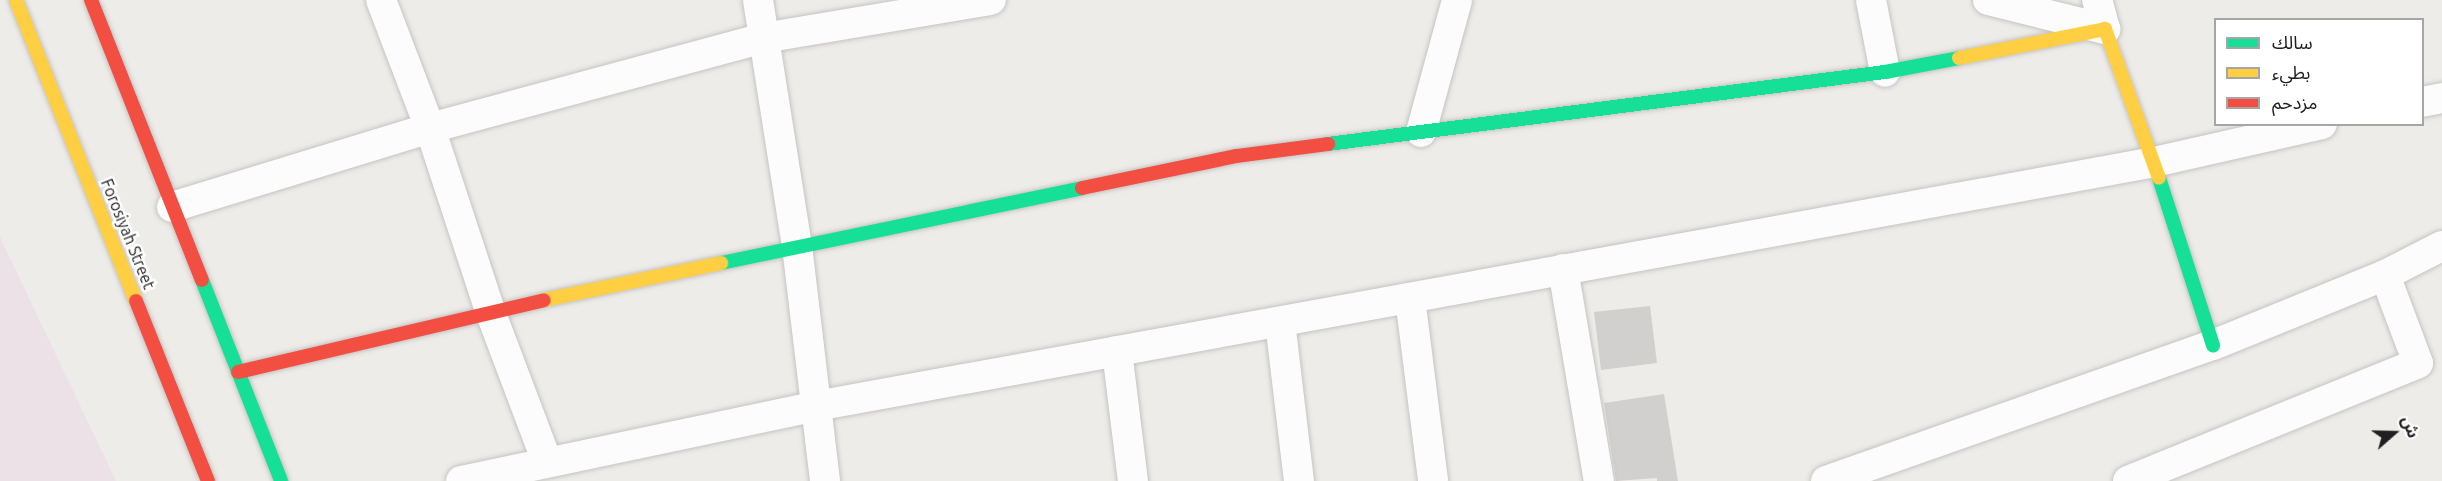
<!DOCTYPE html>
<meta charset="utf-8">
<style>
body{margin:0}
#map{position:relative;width:2442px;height:481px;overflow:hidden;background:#eeece8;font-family:Ubuntu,"Noto Sans Arabic",sans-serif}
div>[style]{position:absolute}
.industrial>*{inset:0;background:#ebe1e6}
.building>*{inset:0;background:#d2d0ce}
.roads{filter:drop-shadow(0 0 2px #c5c4c3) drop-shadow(0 0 2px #c5c4c3)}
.street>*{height:30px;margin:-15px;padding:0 15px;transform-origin:15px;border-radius:15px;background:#fcfcfc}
.fast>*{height:14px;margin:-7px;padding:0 7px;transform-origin:7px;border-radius:7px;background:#16e098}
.slow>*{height:14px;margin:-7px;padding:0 7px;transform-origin:7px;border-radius:7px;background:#ffcf43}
.jam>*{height:14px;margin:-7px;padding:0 7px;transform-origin:7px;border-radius:7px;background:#f24e42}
span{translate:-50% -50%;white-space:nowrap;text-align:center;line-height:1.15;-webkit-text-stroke:5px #fff;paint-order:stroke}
.street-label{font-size:16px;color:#202020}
.legend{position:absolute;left:2214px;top:18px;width:210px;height:108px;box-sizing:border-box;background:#fff;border:2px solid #a6a6a6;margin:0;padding:8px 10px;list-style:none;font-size:18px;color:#202020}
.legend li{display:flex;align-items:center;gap:12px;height:30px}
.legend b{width:30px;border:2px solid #a6a6a6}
.north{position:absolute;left:2364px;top:403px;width:60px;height:60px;-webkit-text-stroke:4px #fff;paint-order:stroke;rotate:70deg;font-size:16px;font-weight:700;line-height:24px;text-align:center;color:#202020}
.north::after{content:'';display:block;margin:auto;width:21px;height:27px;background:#202020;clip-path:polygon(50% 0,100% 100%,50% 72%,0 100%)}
</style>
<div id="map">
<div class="industrial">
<i style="clip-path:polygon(0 237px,116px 481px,0 481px)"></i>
</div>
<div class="building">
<i style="clip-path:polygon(1650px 306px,1657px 363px,1601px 370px,1594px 312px)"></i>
<i style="clip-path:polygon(1664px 394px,1678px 481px,1657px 481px,1657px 478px,1616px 481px,1604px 403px)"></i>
</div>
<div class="roads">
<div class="street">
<i style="left:381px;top:0;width:137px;rotate:69.1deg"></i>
<i style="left:430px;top:128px;width:193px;rotate:71.8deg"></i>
<i style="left:490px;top:311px;width:161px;rotate:69.3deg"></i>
<i style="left:758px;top:0;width:249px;rotate:81deg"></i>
<i style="left:797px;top:246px;width:237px;rotate:83.2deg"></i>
<i style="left:1871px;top:0;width:73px;rotate:79deg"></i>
<i style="left:1988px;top:0;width:121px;rotate:13.9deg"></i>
<i style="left:2105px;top:29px;width:30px;rotate:-105deg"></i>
<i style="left:2422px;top:102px;width:20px;rotate:-11deg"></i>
<i style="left:1421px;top:132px;width:137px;rotate:-74.7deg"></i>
<i style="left:172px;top:207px;width:270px;rotate:-17deg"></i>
<i style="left:430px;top:128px;width:345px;rotate:-15.1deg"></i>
<i style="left:763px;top:38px;width:231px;rotate:-9.5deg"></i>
<i style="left:1563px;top:269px;width:215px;rotate:80.4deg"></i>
<i style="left:1410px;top:298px;width:184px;rotate:82.8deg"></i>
<i style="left:1280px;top:322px;width:160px;rotate:83.2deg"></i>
<i style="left:1117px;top:351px;width:131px;rotate:83deg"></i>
<i style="left:461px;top:481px;width:363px;rotate:-11.9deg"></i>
<i style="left:816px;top:406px;width:1360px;rotate:-10.33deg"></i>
<i style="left:2154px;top:162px;width:172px;rotate:-12.7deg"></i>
<i style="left:1826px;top:481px;width:410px;rotate:-19.4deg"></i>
<i style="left:2213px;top:345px;width:186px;rotate:-22.1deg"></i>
<i style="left:2385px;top:275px;width:64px;rotate:-27deg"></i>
<i style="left:2128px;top:481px;width:313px;rotate:-22.1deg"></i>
<i style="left:2418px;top:363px;width:94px;rotate:-110.6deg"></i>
</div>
<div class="fast">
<i style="left:1328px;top:144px;width:562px;rotate:-7.37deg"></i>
<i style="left:1885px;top:72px;width:75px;rotate:-10.7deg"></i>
<i style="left:2159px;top:178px;width:176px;rotate:72.1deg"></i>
<i style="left:721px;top:263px;width:369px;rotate:-11.7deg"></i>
<i style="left:202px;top:280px;width:216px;rotate:68.5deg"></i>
</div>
<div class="slow">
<i style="left:16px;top:0;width:324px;rotate:68.3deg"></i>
<i style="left:1959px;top:58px;width:149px;rotate:-11.2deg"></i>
<i style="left:2105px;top:29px;width:158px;rotate:70.1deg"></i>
<i style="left:544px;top:300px;width:181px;rotate:-11.8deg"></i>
</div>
<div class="jam">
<i style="left:91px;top:0;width:301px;rotate:68.4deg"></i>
<i style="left:1082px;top:188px;width:158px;rotate:-11.7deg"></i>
<i style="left:1237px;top:156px;width:92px;rotate:-7.5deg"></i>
<i style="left:136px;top:301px;width:194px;rotate:68.2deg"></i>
<i style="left:238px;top:372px;width:314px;rotate:-13.2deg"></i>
</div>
</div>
<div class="street-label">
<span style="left:128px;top:234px;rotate:68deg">Forosiyah Street</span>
</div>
<ul class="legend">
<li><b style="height:8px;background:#16e098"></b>سالك</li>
<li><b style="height:8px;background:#ffcf43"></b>بطيء</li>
<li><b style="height:8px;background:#f24e42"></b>مزدحم</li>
</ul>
<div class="north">ش</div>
</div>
